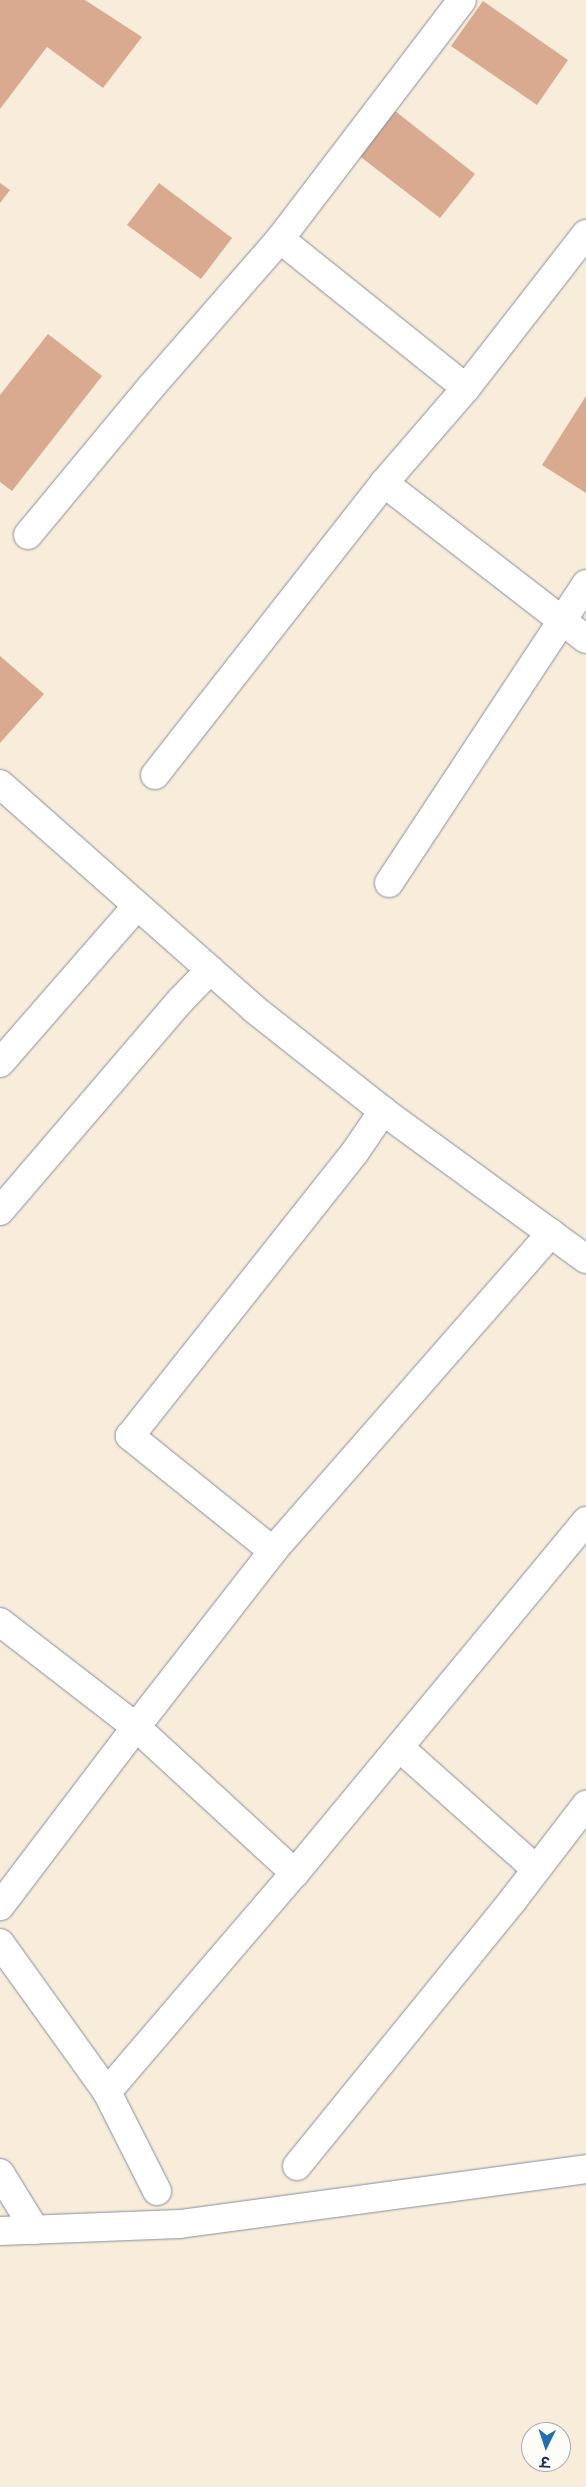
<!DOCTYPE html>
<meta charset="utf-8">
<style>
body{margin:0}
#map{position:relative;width:586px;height:2487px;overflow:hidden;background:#f7edda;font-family:Pangolin,"Playpen Sans Deva",sans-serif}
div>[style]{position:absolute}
.building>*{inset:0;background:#d9aa8f}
.roads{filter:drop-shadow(0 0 1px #898e9c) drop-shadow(0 0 1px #898e9c)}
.minor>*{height:28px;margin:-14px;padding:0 14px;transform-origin:14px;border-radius:14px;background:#fff}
span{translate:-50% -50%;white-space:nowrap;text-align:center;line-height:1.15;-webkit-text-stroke:5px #fdfcf7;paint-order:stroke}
.north{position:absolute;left:521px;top:2422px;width:50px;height:50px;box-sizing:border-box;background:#fdfcf7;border:1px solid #a3aaba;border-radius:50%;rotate:184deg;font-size:14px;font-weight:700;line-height:20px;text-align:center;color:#1b2f5e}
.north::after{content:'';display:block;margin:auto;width:18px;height:22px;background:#1f6fb2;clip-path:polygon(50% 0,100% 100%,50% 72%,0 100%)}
</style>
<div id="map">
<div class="building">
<i style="clip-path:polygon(0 0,85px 0,142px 37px,103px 88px,47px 47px,0 109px)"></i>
<i style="clip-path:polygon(483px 1px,568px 60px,537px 105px,451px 46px)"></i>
<i style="clip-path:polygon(385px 103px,475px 174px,440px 218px,349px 148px)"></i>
<i style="clip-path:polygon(0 183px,10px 190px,0 203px)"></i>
<i style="clip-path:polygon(159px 183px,232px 238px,201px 279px,127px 225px)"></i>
<i style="clip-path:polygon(48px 334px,102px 376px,12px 491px,0 482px,0 395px)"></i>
<i style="clip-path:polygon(586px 396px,586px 493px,542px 465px)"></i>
<i style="clip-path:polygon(0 656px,44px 694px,0 743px)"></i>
</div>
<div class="roads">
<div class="minor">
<i style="left:586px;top:234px;width:195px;rotate:127.9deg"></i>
<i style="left:466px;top:388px;width:125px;rotate:130.8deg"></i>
<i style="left:384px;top:483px;width:255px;rotate:37.7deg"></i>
<i style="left:280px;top:239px;width:238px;rotate:38.7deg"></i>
<i style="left:28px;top:535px;width:192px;rotate:-50.3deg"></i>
<i style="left:151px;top:387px;width:196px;rotate:-48.9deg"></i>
<i style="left:280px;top:239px;width:300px;rotate:-52.7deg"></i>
<i style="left:155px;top:775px;width:371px;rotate:-51.9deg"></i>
<i style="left:0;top:784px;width:339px;rotate:41.5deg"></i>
<i style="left:254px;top:1009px;width:164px;rotate:38.3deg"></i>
<i style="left:383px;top:1111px;width:251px;rotate:36.1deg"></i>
<i style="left:389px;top:883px;width:358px;rotate:-56.6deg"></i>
<i style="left:0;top:1063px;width:208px;rotate:-48.9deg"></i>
<i style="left:0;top:1211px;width:278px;rotate:-49.4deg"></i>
<i style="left:181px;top:1000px;width:42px;rotate:-46deg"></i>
<i style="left:551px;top:1233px;width:422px;rotate:131.2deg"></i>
<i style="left:273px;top:1551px;width:223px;rotate:127.9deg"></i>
<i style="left:136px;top:1727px;width:216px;rotate:42.6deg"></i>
<i style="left:295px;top:1873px;width:457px;rotate:-50.4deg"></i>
<i style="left:273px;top:1551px;width:184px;rotate:-141.2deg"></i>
<i style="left:130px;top:1436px;width:362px;rotate:-51.6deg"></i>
<i style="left:355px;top:1152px;width:50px;rotate:-55.7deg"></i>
<i style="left:0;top:1622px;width:172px;rotate:37.7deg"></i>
<i style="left:136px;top:1727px;width:225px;rotate:127.2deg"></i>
<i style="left:400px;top:1748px;width:182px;rotate:41.7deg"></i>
<i style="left:0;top:1943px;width:183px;rotate:54.3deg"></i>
<i style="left:107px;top:2092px;width:111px;rotate:63.2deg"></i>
<i style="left:107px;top:2092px;width:289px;rotate:-49.4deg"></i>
<i style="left:297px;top:2166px;width:343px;rotate:-50.9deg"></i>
<i style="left:513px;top:1900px;width:120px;rotate:-52.5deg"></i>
<i style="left:0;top:2173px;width:67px;rotate:58.4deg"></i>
<i style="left:0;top:2231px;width:180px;rotate:-2.2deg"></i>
<i style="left:180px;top:2224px;width:410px;rotate:-7.7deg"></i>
</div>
</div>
<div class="north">उ</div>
</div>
